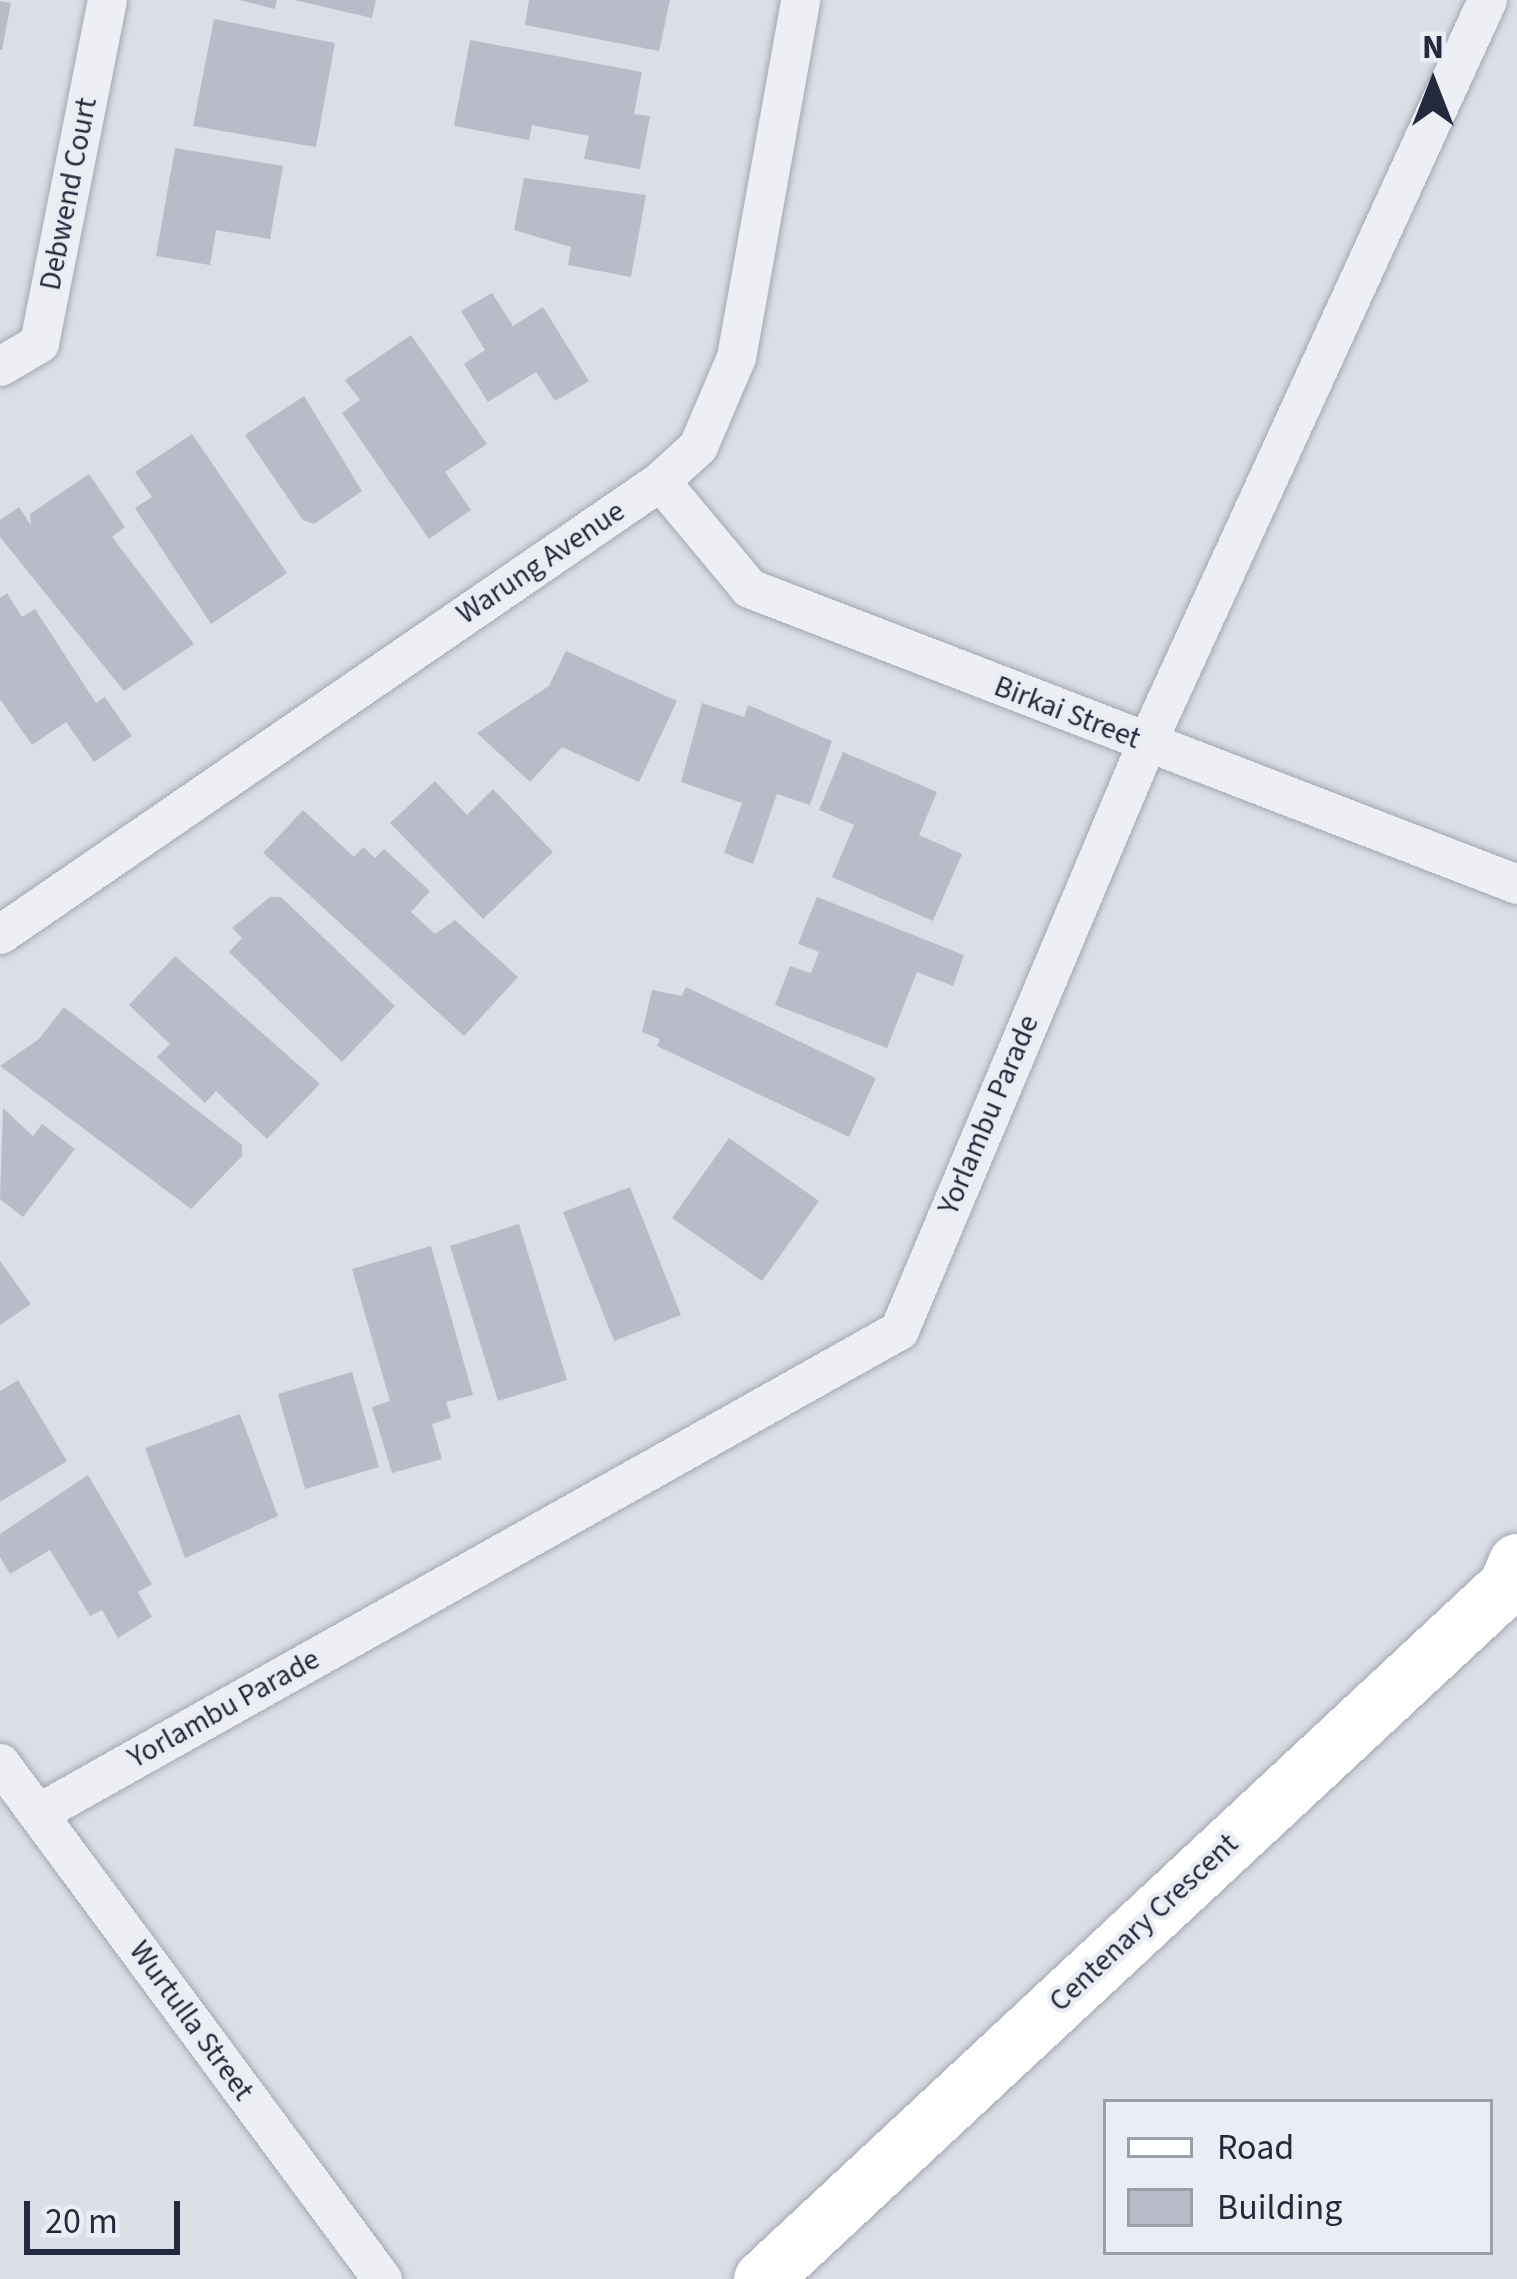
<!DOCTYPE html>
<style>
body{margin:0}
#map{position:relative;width:1517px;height:2279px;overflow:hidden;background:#dbdee6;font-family:"Source Sans 3",sans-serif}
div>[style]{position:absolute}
.building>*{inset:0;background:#b8bcc9}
.roads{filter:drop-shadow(0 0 3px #a4a8b3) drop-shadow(0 0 3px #a4a8b3)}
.street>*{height:39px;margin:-19.5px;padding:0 19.5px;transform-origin:19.5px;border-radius:19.5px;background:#eeeff5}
.secondary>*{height:57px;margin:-28.5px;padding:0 28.5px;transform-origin:28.5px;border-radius:28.5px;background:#fff}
span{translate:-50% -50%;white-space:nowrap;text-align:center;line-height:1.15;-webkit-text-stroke:9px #eaedf4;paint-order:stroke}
.street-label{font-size:30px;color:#242a3d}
.legend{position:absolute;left:1103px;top:2099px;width:390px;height:156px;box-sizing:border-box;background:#eaedf4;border:3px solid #9b9fab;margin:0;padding:15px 21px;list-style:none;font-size:36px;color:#242a3d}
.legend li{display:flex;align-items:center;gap:24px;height:60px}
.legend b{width:60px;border:3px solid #9b9fab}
.north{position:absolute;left:1373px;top:24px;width:120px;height:120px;-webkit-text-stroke:9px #eaedf4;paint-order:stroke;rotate:0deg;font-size:33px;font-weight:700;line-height:48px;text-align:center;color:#242a3d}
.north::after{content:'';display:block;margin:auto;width:42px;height:54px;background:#242a3d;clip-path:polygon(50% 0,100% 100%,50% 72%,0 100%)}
.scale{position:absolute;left:24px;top:2201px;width:156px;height:54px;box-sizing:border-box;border:6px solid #242a3d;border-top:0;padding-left:15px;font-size:36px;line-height:42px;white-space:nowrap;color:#242a3d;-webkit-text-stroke:9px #eaedf4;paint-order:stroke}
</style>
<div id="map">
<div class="building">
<i style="clip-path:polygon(239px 0,277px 0,275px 9px)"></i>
<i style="clip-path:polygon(294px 0,376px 0,372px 18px)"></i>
<i style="clip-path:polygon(529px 0,670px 0,659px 51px,525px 25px)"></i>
<i style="clip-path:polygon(0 1px,11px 3px,2px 50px,0 50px)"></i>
<i style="clip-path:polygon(214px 19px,335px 43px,316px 147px,193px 126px)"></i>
<i style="clip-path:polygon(470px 40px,642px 72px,634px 114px,650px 116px,640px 169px,584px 159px,589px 136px,532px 125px,529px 140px,454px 126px)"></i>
<i style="clip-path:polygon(175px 148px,283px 166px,270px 239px,216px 230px,210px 265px,156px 256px)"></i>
<i style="clip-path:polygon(524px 178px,646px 195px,631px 277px,568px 265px,571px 247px,514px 230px)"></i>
<i style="clip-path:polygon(492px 293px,513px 326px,543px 307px,589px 381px,555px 401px,536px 372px,488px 402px,464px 364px,485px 350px,461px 311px)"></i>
<i style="clip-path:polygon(411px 335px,487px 444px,445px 472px,471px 510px,429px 539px,342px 413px,360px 400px,345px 380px)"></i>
<i style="clip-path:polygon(304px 396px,362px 491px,314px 524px,303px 520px,245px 435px)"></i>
<i style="clip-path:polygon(192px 434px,287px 573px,211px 624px,135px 508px,152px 497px,135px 472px)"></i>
<i style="clip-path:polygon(89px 474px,125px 527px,112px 537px,194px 644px,124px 691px,0 537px,0 520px,19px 507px,31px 525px,30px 514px)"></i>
<i style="clip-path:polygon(7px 593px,22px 617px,35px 609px,96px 703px,105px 697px,132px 736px,94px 762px,66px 722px,32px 745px,0 699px,0 598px)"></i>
<i style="clip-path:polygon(566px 651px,677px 701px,639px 782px,562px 747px,530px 782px,477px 733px,549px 686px)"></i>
<i style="clip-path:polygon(702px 703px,744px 717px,748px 705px,832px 741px,810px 805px,777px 794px,753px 864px,724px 853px,742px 803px,681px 782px)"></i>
<i style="clip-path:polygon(843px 752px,937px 792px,919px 835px,962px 854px,933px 921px,832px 877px,854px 825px,819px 810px)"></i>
<i style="clip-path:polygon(435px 781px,467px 815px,493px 789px,553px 852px,483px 919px,390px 823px)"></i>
<i style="clip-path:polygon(303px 810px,354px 857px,363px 847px,375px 858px,384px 849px,430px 891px,411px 912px,435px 934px,455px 920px,518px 977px,464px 1036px,263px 853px)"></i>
<i style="clip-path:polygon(270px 897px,281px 897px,395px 1006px,342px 1062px,229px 952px,242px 938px,232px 928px)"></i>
<i style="clip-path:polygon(817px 897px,964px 955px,953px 986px,917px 972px,887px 1048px,775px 1005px,790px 966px,811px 973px,819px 952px,798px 944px)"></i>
<i style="clip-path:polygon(175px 956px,320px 1084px,267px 1139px,216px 1091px,205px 1103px,157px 1057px,170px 1044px,129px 1005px)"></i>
<i style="clip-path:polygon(686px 987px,876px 1078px,849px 1137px,657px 1046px,660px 1039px,642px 1032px,652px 990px,682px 996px)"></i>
<i style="clip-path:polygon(64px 1007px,242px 1145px,242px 1156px,191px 1209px,0 1066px,39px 1039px)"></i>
<i style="clip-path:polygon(3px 1108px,33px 1136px,42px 1124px,75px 1149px,23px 1217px,0 1199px)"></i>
<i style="clip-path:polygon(729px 1138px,819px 1201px,762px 1281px,672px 1218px)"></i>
<i style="clip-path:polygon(630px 1187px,681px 1315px,614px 1341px,563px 1212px)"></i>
<i style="clip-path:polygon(519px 1224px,567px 1380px,498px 1401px,450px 1246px)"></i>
<i style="clip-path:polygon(431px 1246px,473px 1395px,446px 1402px,451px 1418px,432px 1424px,442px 1459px,392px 1473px,372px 1407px,390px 1401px,352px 1269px)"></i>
<i style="clip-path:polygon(0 1261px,31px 1304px,0 1325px)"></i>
<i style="clip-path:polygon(352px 1372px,379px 1467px,305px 1489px,278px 1394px)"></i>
<i style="clip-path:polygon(18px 1380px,67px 1461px,0 1502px,0 1391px)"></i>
<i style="clip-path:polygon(240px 1414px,278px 1516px,185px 1558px,145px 1448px)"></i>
<i style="clip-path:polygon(88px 1475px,152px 1584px,138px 1592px,152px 1617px,118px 1638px,102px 1610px,90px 1616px,50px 1550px,10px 1574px,0 1557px,0 1534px)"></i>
</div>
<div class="roads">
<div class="street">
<i style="left:0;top:366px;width:45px;rotate:-30.5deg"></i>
<i style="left:39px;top:343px;width:350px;rotate:-78.8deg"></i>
<i style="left:660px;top:481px;width:139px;rotate:50.2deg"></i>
<i style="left:749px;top:588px;width:823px;rotate:21.08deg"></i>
<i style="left:0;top:934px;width:801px;rotate:-34.46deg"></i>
<i style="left:660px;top:481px;width:52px;rotate:-42.6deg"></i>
<i style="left:698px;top:446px;width:97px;rotate:-66.9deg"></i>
<i style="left:736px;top:357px;width:363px;rotate:-79.8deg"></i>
<i style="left:0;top:1763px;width:642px;rotate:53.49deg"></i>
<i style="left:38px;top:1813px;width:987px;rotate:-29.29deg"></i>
<i style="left:899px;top:1330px;width:636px;rotate:-67.14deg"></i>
<i style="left:1146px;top:744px;width:818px;rotate:-65.38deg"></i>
</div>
<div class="secondary">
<i style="left:762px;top:2279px;width:1018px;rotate:-42.97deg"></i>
<i style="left:1507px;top:1585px;width:25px;rotate:-67deg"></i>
</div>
</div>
<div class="street-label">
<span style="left:69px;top:194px;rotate:-79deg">Debwend Court</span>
<span style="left:541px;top:563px;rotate:-34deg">Warung Avenue</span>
<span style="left:1067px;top:713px;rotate:21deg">Birkai Street</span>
<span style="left:989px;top:1115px;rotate:-67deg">Yorlambu Parade</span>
<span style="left:224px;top:1709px;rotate:-29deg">Yorlambu Parade</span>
<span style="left:1144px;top:1923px;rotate:-43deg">Centenary Crescent</span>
<span style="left:191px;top:2021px;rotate:54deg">Wurtulla Street</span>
</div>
<ul class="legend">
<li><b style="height:15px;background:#fff"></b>Road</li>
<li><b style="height:33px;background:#b8bcc9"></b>Building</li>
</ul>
<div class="north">N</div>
<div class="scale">20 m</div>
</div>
